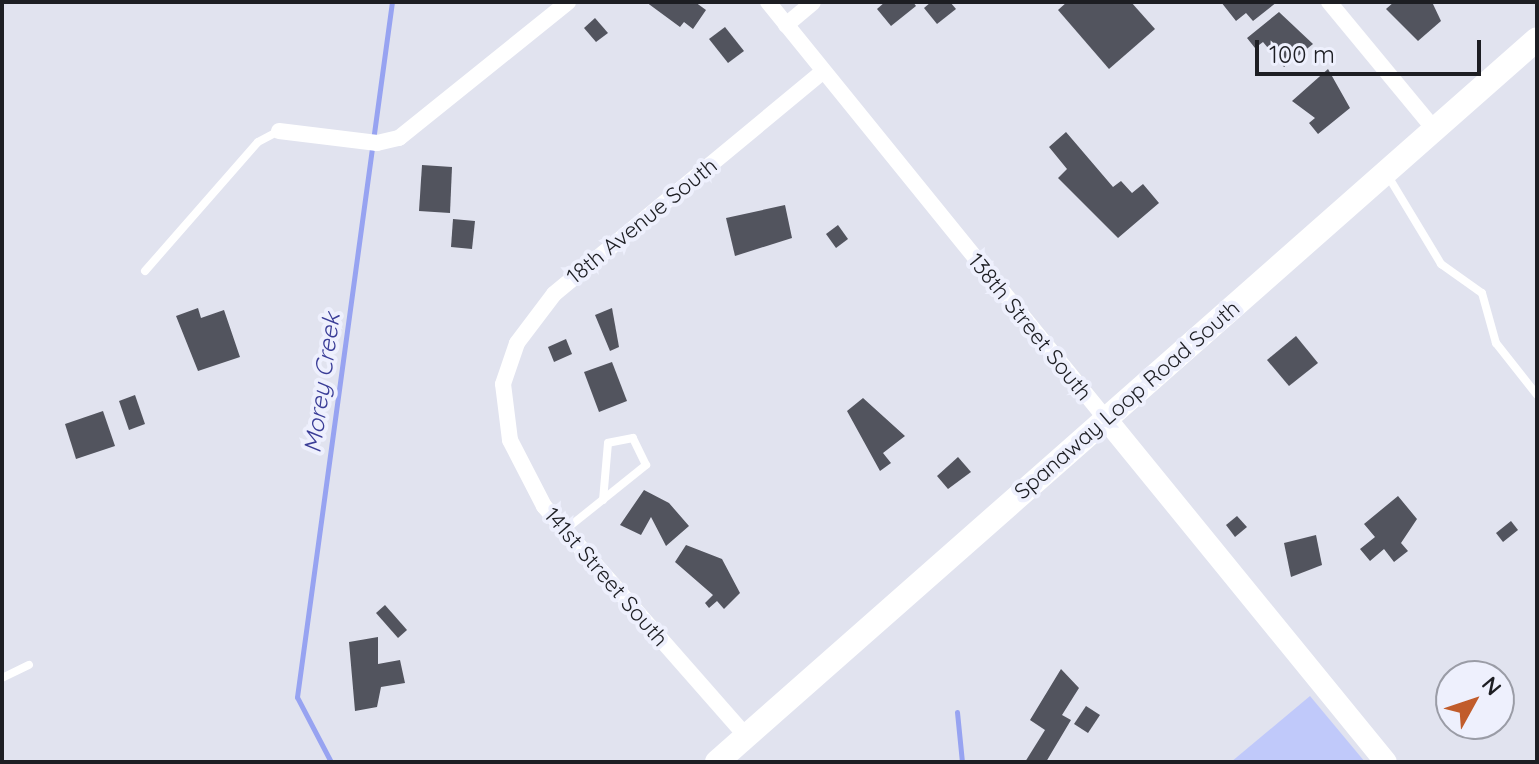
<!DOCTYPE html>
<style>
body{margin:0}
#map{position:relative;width:1539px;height:764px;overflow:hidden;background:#e1e3ef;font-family:Quicksand,sans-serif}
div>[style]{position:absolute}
.green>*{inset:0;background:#c0c9fa}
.stream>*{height:5px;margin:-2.5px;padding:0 2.5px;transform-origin:2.5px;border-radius:2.5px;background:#97a3f1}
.building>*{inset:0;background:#52545e}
.lane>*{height:8px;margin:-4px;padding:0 4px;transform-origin:4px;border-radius:4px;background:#fff}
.street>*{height:16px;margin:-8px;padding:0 8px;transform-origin:8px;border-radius:8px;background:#fff}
.secondary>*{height:22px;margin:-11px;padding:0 11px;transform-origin:11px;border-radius:11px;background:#fff}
.primary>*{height:24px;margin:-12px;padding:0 12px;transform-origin:12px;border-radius:12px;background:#fff}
span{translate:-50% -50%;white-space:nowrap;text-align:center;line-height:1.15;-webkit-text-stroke:8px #eef0fd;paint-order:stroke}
.street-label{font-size:22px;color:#1d1e23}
.water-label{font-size:24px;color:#3a3d97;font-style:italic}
.frame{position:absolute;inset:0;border:4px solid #1d1e23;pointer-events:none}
.north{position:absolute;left:1435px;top:660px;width:80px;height:80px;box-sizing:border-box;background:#eef0fd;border:2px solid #9a9ca6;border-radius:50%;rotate:50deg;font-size:22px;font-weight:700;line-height:32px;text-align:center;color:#1d1e23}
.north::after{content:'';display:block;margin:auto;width:28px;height:36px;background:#c15c2b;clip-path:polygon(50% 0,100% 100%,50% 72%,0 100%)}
.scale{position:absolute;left:1255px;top:40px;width:226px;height:36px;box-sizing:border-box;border:4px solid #1d1e23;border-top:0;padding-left:10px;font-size:24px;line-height:28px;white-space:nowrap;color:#1d1e23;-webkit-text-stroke:6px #eef0fd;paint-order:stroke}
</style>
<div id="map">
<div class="green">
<i style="clip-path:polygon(1310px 696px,1365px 762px,1231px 762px)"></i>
</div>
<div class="stream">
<i style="left:957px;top:712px;width:50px;rotate:84.3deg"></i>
<i style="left:331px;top:762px;width:73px;rotate:-117.6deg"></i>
<i style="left:297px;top:697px;width:701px;rotate:-82.22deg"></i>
</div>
<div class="building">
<i style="clip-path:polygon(646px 2px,695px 2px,706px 10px,693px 29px,684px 22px,680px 27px)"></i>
<i style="clip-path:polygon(885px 2px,913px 2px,916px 6px,891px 26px,877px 9px)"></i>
<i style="clip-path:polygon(931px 2px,950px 2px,956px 9px,937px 24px,924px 8px)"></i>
<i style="clip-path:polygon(1067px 2px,1131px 2px,1155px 29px,1109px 69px,1058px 10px)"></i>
<i style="clip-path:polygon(1221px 2px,1277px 2px,1253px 21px,1246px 13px,1236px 21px)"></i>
<i style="clip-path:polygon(1394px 2px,1432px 2px,1441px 21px,1418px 41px,1386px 9px)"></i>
<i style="clip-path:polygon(1279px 12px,1313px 44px,1284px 67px,1263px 42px,1255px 48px,1247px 38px)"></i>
<i style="clip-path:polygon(595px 18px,608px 33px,596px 42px,584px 28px)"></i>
<i style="clip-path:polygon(725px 27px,744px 51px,728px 63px,709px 39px)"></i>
<i style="clip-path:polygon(1328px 69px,1350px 108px,1318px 134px,1309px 123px,1315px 118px,1292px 101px)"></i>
<i style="clip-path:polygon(1066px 132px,1113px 187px,1121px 181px,1132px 193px,1143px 184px,1159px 203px,1118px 238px,1058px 178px,1067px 169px,1049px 147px)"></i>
<i style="clip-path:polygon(422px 165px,452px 167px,450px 213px,419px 211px)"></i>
<i style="clip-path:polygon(785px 205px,792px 238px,735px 256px,726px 218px)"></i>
<i style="clip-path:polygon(453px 219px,475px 221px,472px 249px,451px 247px)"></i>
<i style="clip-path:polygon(838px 225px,848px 239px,836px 248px,826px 234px)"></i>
<i style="clip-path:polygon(198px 308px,201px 318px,224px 310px,240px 357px,198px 371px,176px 316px)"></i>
<i style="clip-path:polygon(612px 308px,619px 347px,610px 351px,595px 315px)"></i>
<i style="clip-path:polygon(1296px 336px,1318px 363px,1289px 386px,1267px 360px)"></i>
<i style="clip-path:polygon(566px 339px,572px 354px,554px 362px,548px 347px)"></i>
<i style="clip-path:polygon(612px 362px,627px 401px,599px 412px,584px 372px)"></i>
<i style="clip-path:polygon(135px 395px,145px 424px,129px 430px,119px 401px)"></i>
<i style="clip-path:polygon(863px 398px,905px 436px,883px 453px,891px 463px,880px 471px,847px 411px)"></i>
<i style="clip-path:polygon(103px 411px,115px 446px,76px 459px,65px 424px)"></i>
<i style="clip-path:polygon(958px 457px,971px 472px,948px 489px,937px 476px)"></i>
<i style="clip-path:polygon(644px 490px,669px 503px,689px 526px,666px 546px,651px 517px,641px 535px,620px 525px)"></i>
<i style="clip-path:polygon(1398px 496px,1417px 519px,1401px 543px,1408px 551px,1394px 562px,1384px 549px,1370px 561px,1360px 549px,1375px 537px,1364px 524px)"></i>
<i style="clip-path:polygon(1237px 516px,1247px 527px,1235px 537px,1226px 525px)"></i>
<i style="clip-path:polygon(1511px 521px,1518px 530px,1503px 542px,1496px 533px)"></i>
<i style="clip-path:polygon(1316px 535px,1322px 565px,1291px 577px,1284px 543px)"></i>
<i style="clip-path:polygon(686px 545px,722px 559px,740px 593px,724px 609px,717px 601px,709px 608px,705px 603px,713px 595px,675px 562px)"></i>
<i style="clip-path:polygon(385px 605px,407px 630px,398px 638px,376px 613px)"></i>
<i style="clip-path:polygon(378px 637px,378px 664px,400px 660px,405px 683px,381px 687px,377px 707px,355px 711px,349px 642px)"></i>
<i style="clip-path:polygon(1061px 669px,1079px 688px,1062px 715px,1071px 720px,1046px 762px,1025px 762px,1045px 730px,1030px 720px)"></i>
<i style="clip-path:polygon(1086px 706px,1100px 715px,1088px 733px,1074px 724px)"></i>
</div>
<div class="lane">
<i style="left:1388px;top:176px;width:103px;rotate:58.9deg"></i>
<i style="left:1441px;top:264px;width:50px;rotate:35.3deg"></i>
<i style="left:1482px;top:293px;width:52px;rotate:74.4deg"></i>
<i style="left:1496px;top:343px;width:66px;rotate:51.7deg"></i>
<i style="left:145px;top:271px;width:171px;rotate:-48.8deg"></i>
<i style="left:258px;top:142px;width:24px;rotate:-28deg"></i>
<i style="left:565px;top:530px;width:104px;rotate:-38.7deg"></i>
<i style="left:646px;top:465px;width:30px;rotate:-116deg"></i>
<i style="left:633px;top:438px;width:25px;rotate:169deg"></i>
<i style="left:608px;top:443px;width:57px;rotate:95deg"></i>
<i style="left:2px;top:678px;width:30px;rotate:-26deg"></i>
</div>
<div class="street">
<i style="left:768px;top:2px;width:537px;rotate:50.97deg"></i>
<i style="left:1329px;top:2px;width:165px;rotate:50.4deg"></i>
<i style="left:786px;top:25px;width:35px;rotate:-40deg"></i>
<i style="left:279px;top:131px;width:99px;rotate:7deg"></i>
<i style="left:377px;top:143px;width:23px;rotate:-13deg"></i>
<i style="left:399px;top:138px;width:217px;rotate:-38.8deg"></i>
<i style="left:746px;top:736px;width:306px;rotate:-131.3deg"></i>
<i style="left:544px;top:506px;width:74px;rotate:-117.3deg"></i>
<i style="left:510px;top:440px;width:56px;rotate:-97.1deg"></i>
<i style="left:503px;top:384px;width:43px;rotate:-71.1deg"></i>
<i style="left:517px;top:343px;width:61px;rotate:-52.9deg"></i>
<i style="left:554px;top:294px;width:348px;rotate:-39.6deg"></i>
</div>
<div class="secondary">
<i style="left:1106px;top:419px;width:443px;rotate:50.8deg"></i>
</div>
<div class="primary">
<i style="left:717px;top:762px;width:1093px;rotate:-41.4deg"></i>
</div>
<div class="street-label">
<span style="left:642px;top:221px;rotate:-39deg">18th Avenue South</span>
<span style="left:1030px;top:327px;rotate:51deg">138th Street South</span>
<span style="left:1127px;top:400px;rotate:-41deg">Spanaway Loop Road South</span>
<span style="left:606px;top:577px;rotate:49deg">141st Street South</span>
</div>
<div class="water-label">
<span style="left:322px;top:383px;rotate:-82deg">Morey Creek</span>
</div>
<div class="frame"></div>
<div class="north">N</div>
<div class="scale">100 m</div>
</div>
